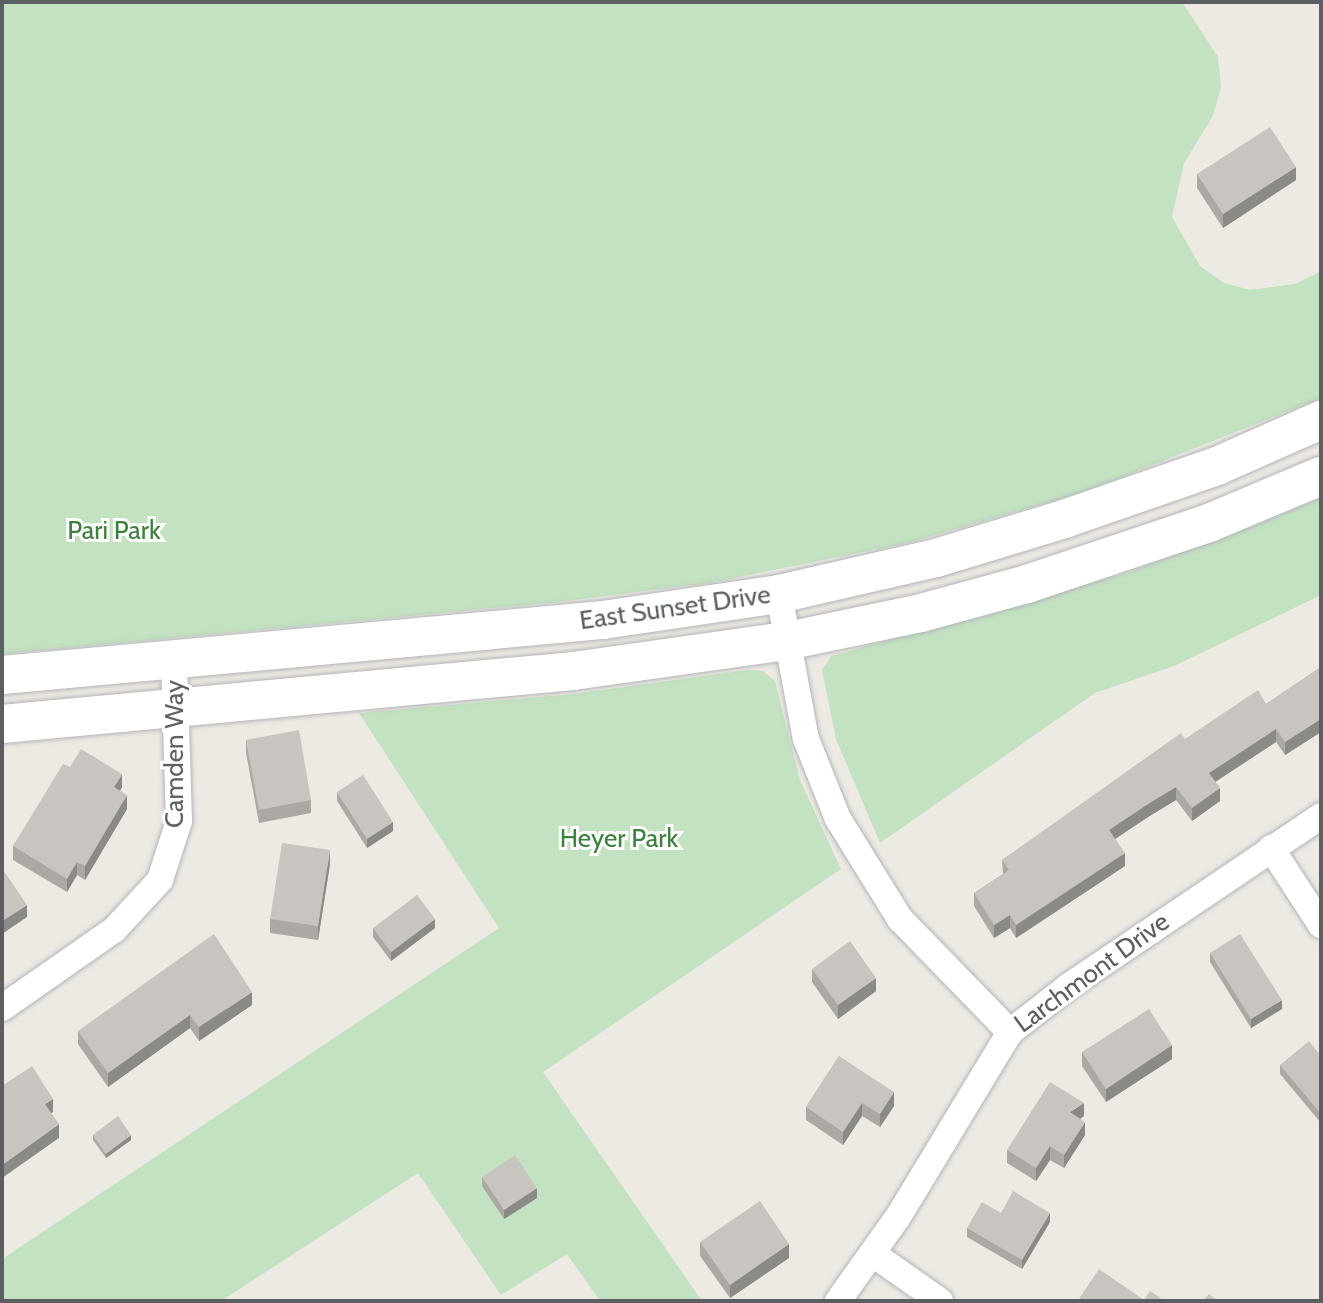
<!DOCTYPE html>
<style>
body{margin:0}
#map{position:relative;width:1323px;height:1303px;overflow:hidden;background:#edeae3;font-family:Cabin,sans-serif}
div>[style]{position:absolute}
.green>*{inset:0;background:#c3e2c1}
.roads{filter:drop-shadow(0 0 2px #b3b5b9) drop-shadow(0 0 2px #b3b5b9)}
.minor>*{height:26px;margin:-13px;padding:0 13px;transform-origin:13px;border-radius:13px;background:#fff}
.secondary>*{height:38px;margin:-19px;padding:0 19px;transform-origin:19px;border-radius:19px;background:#fff}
.wall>*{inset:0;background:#aca9a5}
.shaded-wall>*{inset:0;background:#8c8a86}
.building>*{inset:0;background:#c8c5c0}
span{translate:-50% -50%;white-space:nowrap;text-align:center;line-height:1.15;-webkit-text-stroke:6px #fff;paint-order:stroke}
.park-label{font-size:26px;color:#3c813c}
.street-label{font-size:26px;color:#5b5f62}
.frame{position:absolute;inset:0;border:4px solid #5b5f62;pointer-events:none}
</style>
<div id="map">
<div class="green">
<i style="clip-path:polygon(2px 2px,1182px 2px,1218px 57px,1221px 87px,1213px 116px,1184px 163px,1172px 217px,1200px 266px,1224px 283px,1250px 290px,1295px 284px,1321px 271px,1321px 398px,1084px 492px,908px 543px,709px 583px,558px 602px,2px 654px)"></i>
<i style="clip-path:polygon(1321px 498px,1321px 595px,1174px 666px,1095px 693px,880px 843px,836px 739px,822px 670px,831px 656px,1127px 573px)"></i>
<i style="clip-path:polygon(747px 670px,763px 671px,775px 681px,800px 780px,841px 869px,543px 1072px,702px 1301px,600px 1301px,567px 1254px,501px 1295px,418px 1173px,221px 1301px,2px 1301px,2px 1259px,499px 928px,359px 713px,573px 694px)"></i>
</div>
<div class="roads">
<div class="minor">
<i style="left:779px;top:594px;width:147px;rotate:79.5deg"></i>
<i style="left:806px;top:739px;width:86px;rotate:68.2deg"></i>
<i style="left:838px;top:819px;width:118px;rotate:58.2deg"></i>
<i style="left:900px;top:919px;width:158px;rotate:45.8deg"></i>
<i style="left:1271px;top:848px;width:92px;rotate:57deg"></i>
<i style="left:2px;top:1008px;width:136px;rotate:-34.9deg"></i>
<i style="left:114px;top:930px;width:68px;rotate:-47.4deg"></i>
<i style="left:160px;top:880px;width:62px;rotate:-72.1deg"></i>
<i style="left:179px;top:821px;width:161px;rotate:-91.8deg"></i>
<i style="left:873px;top:1254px;width:82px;rotate:35deg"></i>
<i style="left:838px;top:1301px;width:103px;rotate:-54.5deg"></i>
<i style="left:898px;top:1217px;width:216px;rotate:-58.8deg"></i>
<i style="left:1010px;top:1032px;width:75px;rotate:-37.9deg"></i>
<i style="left:1069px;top:986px;width:304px;rotate:-34deg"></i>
</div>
<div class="secondary">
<i style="left:2px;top:675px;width:604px;rotate:-5.23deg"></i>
<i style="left:603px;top:620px;width:178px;rotate:-8.4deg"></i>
<i style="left:779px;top:594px;width:161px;rotate:-12.9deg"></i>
<i style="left:936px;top:558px;width:134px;rotate:-16.9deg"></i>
<i style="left:1064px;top:519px;width:162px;rotate:-19.1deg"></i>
<i style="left:1217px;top:466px;width:114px;rotate:-23.9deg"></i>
<i style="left:2px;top:724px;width:573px;rotate:-5.3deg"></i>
<i style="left:573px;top:671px;width:216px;rotate:-8deg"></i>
<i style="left:787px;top:641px;width:137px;rotate:-11.8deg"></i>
<i style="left:921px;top:613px;width:110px;rotate:-15.3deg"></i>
<i style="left:1027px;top:584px;width:192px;rotate:-18.5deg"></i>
<i style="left:1209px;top:523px;width:121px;rotate:-22.8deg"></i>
</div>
</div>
<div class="wall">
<i style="clip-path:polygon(1197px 174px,1296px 180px,1223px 228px,1197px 188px)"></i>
<i style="clip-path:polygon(1321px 667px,1321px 732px,1285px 755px,1276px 742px,1215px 782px,1220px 801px,1192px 821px,1176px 800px,1148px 817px,1115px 839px,1125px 866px,1016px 938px,1010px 928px,994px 938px,974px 906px,974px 893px,1003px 874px,1002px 860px,1185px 739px,1266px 704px)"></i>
<i style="clip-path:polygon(246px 740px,311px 800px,311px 813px,259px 823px,246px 753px)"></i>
<i style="clip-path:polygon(70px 767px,122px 787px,120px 791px,127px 809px,85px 880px,77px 875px,67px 892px,13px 860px,13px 846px)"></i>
<i style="clip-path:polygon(337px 792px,393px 831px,367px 848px,337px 801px)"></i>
<i style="clip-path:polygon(330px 864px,318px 940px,270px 933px,270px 919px)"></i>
<i style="clip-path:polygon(373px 928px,435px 928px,391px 961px,373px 937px)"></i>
<i style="clip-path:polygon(1210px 953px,1282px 1009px,1251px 1028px,1210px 962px)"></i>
<i style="clip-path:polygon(812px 969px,876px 991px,838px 1019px,812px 982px)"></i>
<i style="clip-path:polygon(252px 1005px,199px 1041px,190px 1028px,108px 1087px,78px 1044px,78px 1031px)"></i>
<i style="clip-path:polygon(1082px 1052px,1172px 1059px,1106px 1102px,1082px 1066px)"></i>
<i style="clip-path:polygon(839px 1056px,894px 1106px,880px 1127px,862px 1116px,843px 1145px,806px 1120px,806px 1107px)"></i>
<i style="clip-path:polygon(1321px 1056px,1321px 1123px,1280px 1074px,1280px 1065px)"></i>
<i style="clip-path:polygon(1084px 1116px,1080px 1119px,1085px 1135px,1064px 1168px,1050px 1160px,1036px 1181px,1007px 1163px,1007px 1150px)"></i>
<i style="clip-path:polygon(93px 1135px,131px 1140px,106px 1158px,93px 1140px)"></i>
<i style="clip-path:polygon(482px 1177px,537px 1198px,504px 1219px,482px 1186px)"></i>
<i style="clip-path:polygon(1001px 1213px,1050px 1222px,1022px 1269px,967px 1237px,967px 1228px)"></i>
<i style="clip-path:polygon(700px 1242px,789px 1258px,730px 1298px,700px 1256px)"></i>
</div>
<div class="shaded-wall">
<i style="clip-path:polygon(1296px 167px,1296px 180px,1223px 228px,1223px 214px)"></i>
<i style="clip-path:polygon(1321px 719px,1321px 732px,1285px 755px,1285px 742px)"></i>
<i style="clip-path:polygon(1276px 729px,1276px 742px,1209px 786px,1209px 773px)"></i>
<i style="clip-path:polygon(122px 774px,122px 787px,114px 801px,114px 787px)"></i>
<i style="clip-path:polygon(1176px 787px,1176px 800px,1148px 817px,1109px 843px,1109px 830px,1148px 804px)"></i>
<i style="clip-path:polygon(1220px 788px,1220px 801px,1192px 821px,1192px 808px)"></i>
<i style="clip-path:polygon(127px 795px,127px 809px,85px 880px,85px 866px)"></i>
<i style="clip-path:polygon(393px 822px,393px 831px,367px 848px,367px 839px)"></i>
<i style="clip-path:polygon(330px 850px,330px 864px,318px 940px,318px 926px)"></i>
<i style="clip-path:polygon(1125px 853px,1125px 866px,1016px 938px,1016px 925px)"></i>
<i style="clip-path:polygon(77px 862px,77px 875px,67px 892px,67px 879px)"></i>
<i style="clip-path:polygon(27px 905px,27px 917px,2px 934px,2px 921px)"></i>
<i style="clip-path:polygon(1010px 915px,1010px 928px,994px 938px,994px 925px)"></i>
<i style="clip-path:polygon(435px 919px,435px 928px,391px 961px,391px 952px)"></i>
<i style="clip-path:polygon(876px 978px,876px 991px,838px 1019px,838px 1005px)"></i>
<i style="clip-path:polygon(252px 992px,252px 1005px,199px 1041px,199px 1027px)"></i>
<i style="clip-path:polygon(1282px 1000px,1282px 1009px,1251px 1028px,1251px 1019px)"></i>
<i style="clip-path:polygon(190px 1015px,190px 1028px,108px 1087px,108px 1073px)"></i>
<i style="clip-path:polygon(1172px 1045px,1172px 1059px,1106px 1102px,1106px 1089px)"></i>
<i style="clip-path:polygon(894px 1092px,894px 1106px,880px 1127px,880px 1114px)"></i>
<i style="clip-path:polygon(53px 1099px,53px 1112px,45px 1117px,45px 1104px)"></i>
<i style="clip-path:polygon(862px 1103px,862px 1116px,843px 1145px,843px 1132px)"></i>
<i style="clip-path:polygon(1084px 1103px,1084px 1116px,1070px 1126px,1070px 1112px)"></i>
<i style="clip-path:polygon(1085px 1122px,1085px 1135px,1064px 1168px,1064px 1155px)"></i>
<i style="clip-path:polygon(59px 1124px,59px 1138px,2px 1178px,2px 1165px)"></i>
<i style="clip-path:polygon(131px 1135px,131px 1140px,106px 1158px,106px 1154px)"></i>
<i style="clip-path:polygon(1050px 1146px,1050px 1160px,1036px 1181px,1036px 1168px)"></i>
<i style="clip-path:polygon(537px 1188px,537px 1198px,504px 1219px,504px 1210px)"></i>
<i style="clip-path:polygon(1050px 1213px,1050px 1222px,1022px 1269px,1022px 1260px)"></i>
<i style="clip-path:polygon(789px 1244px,789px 1258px,730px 1298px,730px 1285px)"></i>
</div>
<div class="building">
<i style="clip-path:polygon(1270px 127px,1296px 167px,1223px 214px,1197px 174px)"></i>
<i style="clip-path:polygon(1321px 667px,1321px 719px,1285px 742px,1276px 729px,1209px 773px,1220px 788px,1192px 808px,1176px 787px,1148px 804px,1109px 830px,1125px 853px,1016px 925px,1010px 915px,994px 925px,974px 893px,1009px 870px,1002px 860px,1181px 733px,1185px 739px,1258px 690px,1266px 704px)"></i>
<i style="clip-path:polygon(299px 730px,311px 800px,259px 810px,246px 740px)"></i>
<i style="clip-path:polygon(81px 749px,122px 774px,114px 787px,127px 795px,85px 866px,77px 862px,67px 879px,13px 846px,63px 764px,70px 767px)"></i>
<i style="clip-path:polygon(363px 775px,393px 822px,367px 839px,337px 792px)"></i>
<i style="clip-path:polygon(282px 843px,330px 850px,318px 926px,270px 919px)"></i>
<i style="clip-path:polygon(2px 868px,27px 905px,2px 921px)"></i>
<i style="clip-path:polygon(417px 895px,435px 919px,391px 952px,373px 928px)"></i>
<i style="clip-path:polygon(214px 934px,252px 992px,199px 1027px,190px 1015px,108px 1073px,78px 1031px)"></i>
<i style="clip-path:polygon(1240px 934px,1282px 1000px,1251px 1019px,1210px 953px)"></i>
<i style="clip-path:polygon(850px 941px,876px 978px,838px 1005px,812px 969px)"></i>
<i style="clip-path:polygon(1149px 1009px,1172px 1045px,1106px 1089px,1082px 1052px)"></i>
<i style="clip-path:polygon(1309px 1041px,1321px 1056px,1321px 1114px,1280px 1065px)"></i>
<i style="clip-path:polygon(839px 1056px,894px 1092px,880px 1114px,862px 1103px,843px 1132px,806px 1107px)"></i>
<i style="clip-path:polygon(32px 1066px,53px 1099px,45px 1104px,59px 1124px,2px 1165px,2px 1086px)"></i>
<i style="clip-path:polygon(1050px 1082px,1084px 1103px,1070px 1112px,1085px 1122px,1064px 1155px,1050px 1146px,1036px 1168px,1007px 1150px)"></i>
<i style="clip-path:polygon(118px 1116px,131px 1135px,106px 1154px,93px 1135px)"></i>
<i style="clip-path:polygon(515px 1155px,537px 1188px,504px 1210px,482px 1177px)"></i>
<i style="clip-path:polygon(1013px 1191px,1050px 1213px,1022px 1260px,967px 1228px,982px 1202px,1001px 1213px)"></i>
<i style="clip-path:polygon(760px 1201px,789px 1244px,730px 1285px,700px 1242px)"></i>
<i style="clip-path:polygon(1099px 1269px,1144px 1300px,1150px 1291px,1165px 1301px,1083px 1301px,1079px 1299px)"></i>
<i style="clip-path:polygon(1209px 1294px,1218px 1301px,1203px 1301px)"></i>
</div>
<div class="park-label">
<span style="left:114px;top:531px">Pari Park</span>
<span style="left:619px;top:839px">Heyer Park</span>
</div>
<div class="street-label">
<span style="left:675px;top:608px;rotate:-8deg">East Sunset Drive</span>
<span style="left:175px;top:754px;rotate:-90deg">Camden Way</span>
<span style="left:1092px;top:973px;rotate:-36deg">Larchmont Drive</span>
</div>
<div class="frame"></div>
</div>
